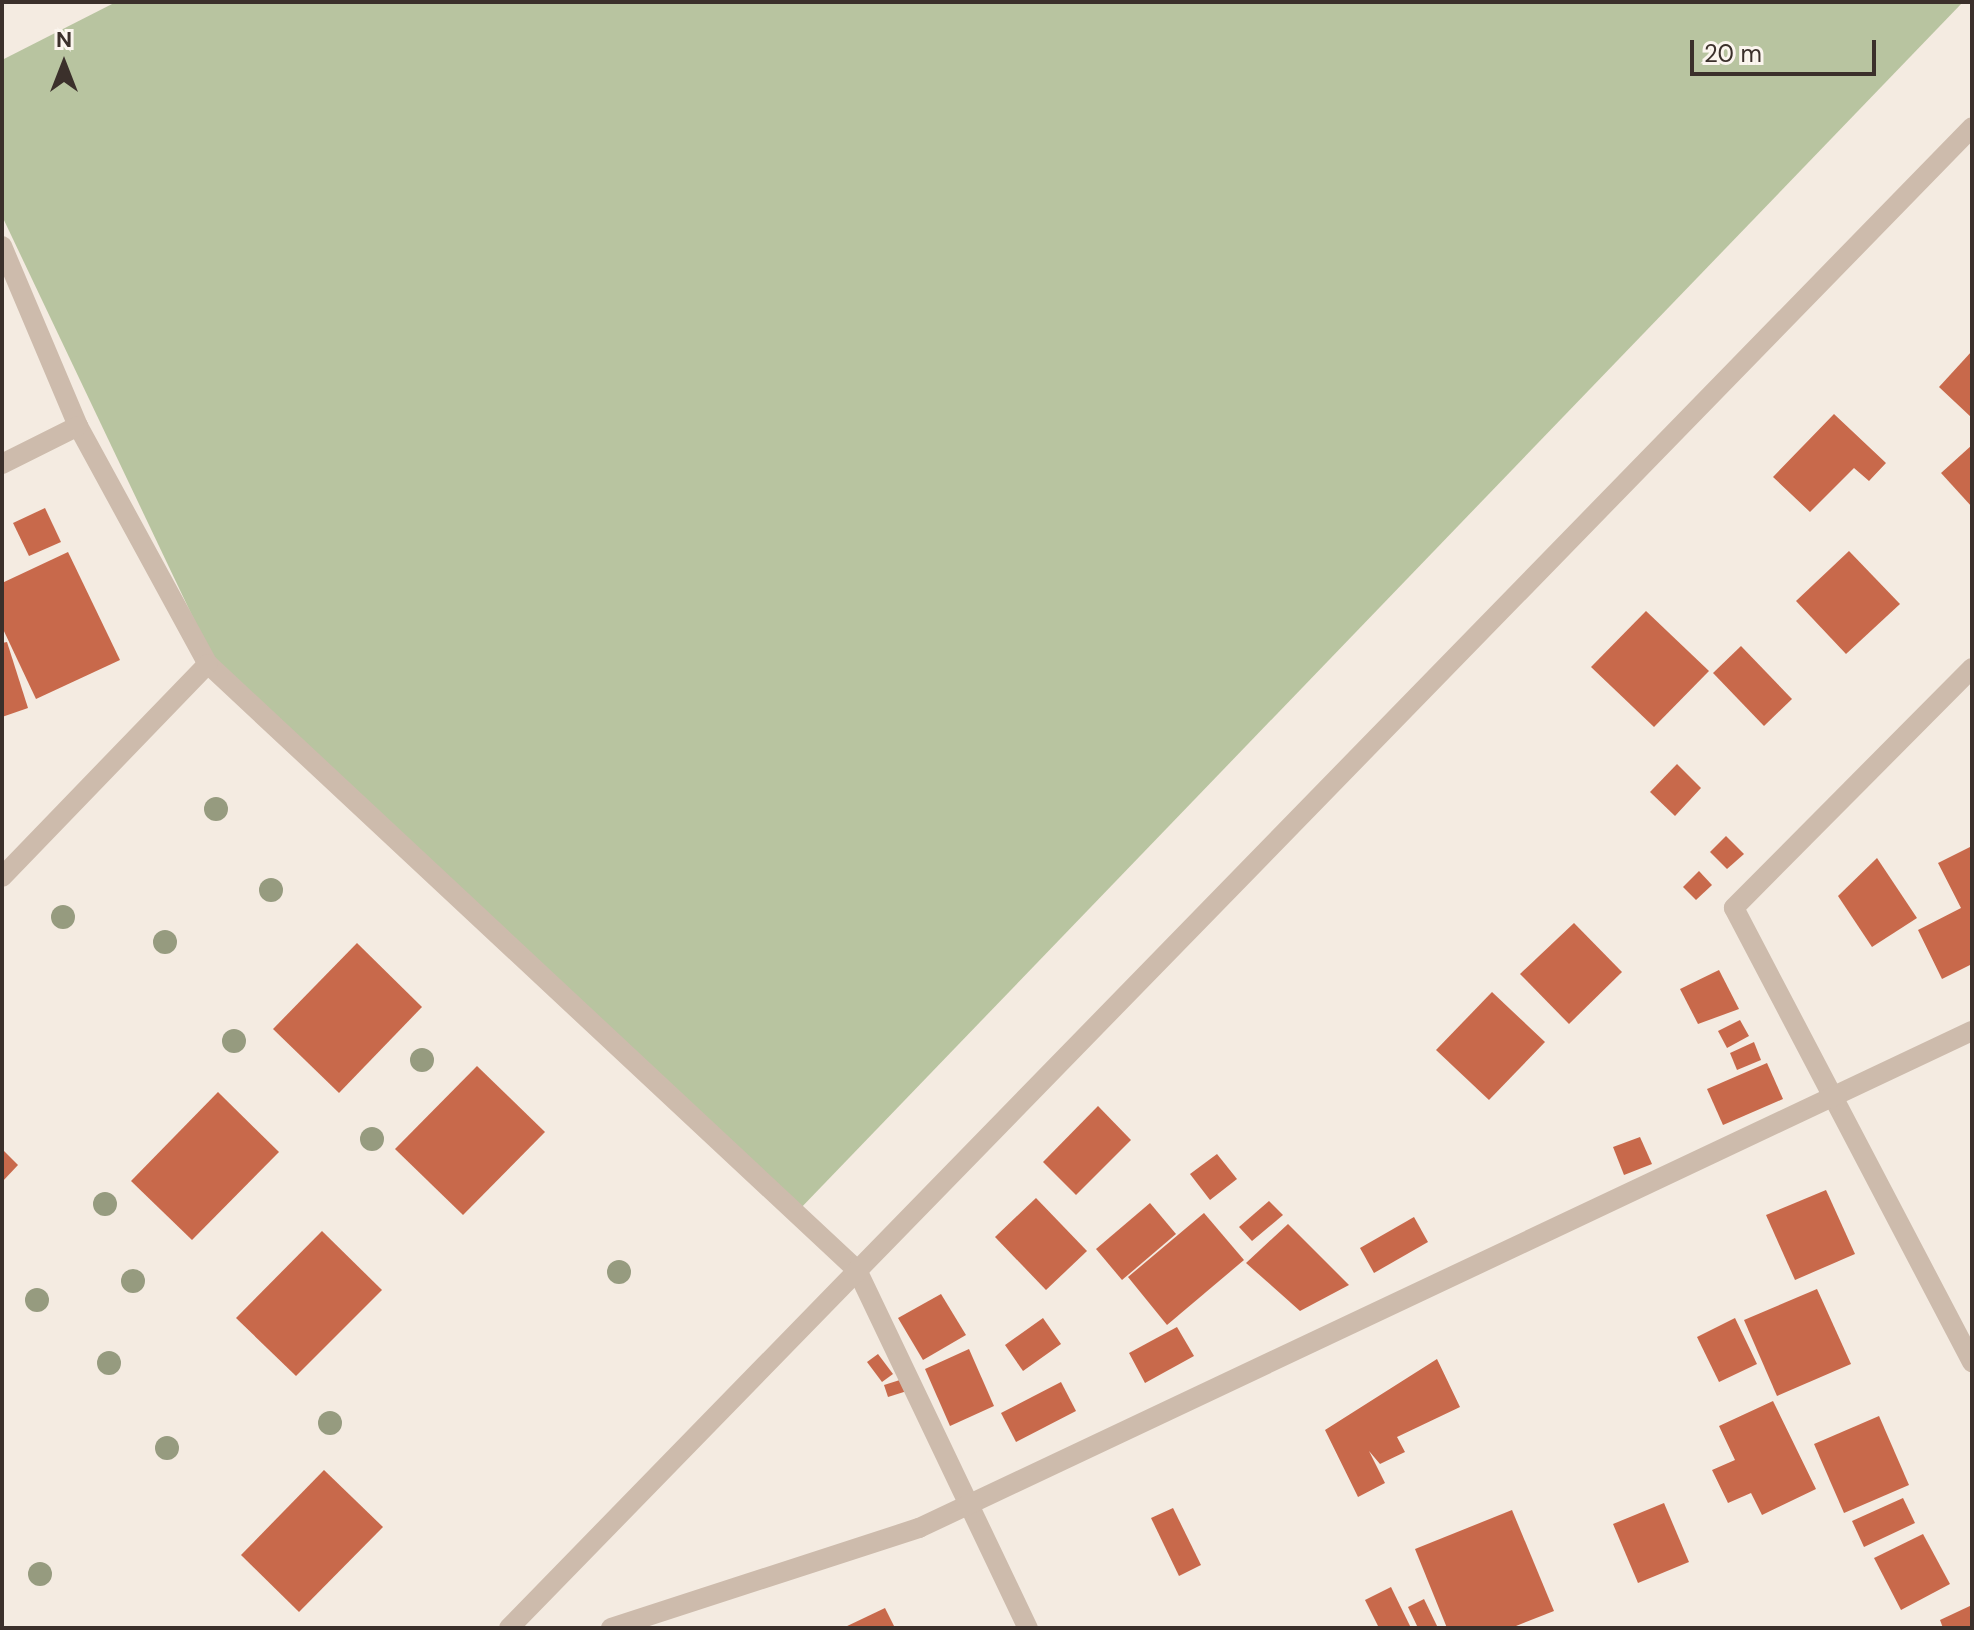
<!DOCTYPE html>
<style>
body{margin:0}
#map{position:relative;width:1974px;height:1630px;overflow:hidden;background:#f4ebe1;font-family:"DM Sans",sans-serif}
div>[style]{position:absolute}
.green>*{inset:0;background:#b8c4a0}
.building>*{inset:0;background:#c8694b}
.minor>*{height:20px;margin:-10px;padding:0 10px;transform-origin:10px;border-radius:10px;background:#cdbbac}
.trees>*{width:24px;height:24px;margin:-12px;border-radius:50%;background:#969b7f}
span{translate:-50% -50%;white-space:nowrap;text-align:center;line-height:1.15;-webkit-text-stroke:7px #fbf5ee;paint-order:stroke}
.frame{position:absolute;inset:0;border:4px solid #3b302b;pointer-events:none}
.north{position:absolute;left:24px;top:24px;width:80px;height:80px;-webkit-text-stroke:6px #fbf5ee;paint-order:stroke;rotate:0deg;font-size:22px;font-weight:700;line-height:32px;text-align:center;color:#3b302b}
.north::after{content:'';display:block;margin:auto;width:28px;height:36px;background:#3b302b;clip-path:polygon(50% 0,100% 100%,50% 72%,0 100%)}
.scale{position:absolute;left:1690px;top:40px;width:186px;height:36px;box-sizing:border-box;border:4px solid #3b302b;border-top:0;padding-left:10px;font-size:24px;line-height:28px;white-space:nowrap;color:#3b302b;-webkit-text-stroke:6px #fbf5ee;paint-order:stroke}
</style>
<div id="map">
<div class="green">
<i style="clip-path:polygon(116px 2px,1963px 2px,797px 1212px,227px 689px,2px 216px,2px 60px)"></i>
</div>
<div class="building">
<i style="clip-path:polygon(1972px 351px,1972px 418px,1939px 387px)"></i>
<i style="clip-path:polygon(1834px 414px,1886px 463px,1869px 481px,1854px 468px,1810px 512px,1773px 477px)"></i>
<i style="clip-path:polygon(1972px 445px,1972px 507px,1941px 473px)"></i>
<i style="clip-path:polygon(45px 508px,61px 542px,29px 556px,13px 523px)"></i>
<i style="clip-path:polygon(1849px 551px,1900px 604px,1846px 654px,1796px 601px)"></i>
<i style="clip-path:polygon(68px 552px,120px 660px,36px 699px,2px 627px,2px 583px)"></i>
<i style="clip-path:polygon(1646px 611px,1709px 671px,1654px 727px,1591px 667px)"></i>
<i style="clip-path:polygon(7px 642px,28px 708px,2px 717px,2px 643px)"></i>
<i style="clip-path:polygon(1741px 646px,1792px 699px,1764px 726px,1713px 673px)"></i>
<i style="clip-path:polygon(1677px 764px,1701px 788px,1675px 816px,1650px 792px)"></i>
<i style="clip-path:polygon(1726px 836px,1744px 854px,1727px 869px,1710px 852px)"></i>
<i style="clip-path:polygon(1972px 846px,1972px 964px,1942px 979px,1918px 930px,1961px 908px,1938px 863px)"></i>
<i style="clip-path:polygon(1877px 858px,1917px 918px,1872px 947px,1838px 896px)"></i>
<i style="clip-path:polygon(1699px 871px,1712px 885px,1696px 900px,1683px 887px)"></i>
<i style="clip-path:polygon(1574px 923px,1622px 972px,1569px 1024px,1520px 974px)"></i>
<i style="clip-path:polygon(357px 943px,422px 1007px,339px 1093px,273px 1029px)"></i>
<i style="clip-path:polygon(1719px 970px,1739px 1009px,1698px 1024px,1680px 989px)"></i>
<i style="clip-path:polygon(1492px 992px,1545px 1042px,1489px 1100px,1436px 1050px)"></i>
<i style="clip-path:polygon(1740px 1020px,1749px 1036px,1727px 1048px,1718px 1031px)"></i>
<i style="clip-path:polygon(1754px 1042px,1761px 1060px,1737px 1070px,1730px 1053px)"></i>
<i style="clip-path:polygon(1767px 1063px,1783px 1099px,1723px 1125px,1707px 1089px)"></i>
<i style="clip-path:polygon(477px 1066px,545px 1132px,463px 1215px,395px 1149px)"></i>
<i style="clip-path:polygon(218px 1092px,279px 1152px,192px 1240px,131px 1181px)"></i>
<i style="clip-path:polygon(1098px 1106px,1131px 1140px,1076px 1195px,1043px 1162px)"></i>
<i style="clip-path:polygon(1640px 1137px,1652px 1164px,1624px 1175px,1613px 1147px)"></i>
<i style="clip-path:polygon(2px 1149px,18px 1165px,2px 1182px)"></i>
<i style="clip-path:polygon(1217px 1154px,1237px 1179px,1210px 1200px,1190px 1174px)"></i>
<i style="clip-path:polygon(1826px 1190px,1855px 1254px,1795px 1280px,1766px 1215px)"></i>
<i style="clip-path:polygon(1036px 1198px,1087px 1251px,1046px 1290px,995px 1237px)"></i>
<i style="clip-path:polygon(1269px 1201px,1283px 1215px,1252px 1241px,1239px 1227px)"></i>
<i style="clip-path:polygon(1150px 1203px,1176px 1234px,1122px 1280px,1096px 1249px)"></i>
<i style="clip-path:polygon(1204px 1213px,1244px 1260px,1167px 1325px,1128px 1277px)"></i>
<i style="clip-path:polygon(1414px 1217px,1428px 1242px,1374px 1273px,1360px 1248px)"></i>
<i style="clip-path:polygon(1288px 1224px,1349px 1285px,1300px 1311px,1246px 1263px)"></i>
<i style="clip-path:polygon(322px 1231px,382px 1290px,296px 1376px,236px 1318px)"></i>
<i style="clip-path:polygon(1817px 1289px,1851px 1364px,1777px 1396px,1744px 1320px)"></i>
<i style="clip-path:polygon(941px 1294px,966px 1335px,923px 1360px,898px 1318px)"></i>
<i style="clip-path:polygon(1043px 1318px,1061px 1344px,1023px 1371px,1005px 1345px)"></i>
<i style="clip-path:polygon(1735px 1318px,1757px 1364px,1719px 1382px,1697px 1337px)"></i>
<i style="clip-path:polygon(1177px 1327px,1194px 1356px,1145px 1383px,1129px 1353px)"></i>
<i style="clip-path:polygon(969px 1349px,994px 1406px,950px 1426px,925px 1369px)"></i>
<i style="clip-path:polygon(878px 1354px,893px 1374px,882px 1382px,867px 1362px)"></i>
<i style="clip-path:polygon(1437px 1359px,1460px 1407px,1397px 1437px,1405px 1452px,1380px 1464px,1369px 1451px,1385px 1483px,1358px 1497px,1325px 1430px)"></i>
<i style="clip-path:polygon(903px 1379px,907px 1391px,888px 1397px,884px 1385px)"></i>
<i style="clip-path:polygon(1061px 1382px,1076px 1411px,1016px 1442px,1001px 1413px)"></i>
<i style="clip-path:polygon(1773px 1401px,1816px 1489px,1762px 1515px,1751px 1493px,1728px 1503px,1712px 1470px,1735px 1460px,1719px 1426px)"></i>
<i style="clip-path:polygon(1879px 1416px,1909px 1485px,1844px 1513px,1814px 1444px)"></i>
<i style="clip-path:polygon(324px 1470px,383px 1527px,299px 1612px,241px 1555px)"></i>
<i style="clip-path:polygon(1903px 1498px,1915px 1523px,1864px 1547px,1852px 1521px)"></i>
<i style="clip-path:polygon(1664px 1503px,1689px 1562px,1638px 1583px,1613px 1524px)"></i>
<i style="clip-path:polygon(1173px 1508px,1201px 1565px,1179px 1576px,1151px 1518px)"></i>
<i style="clip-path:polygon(1512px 1510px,1554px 1611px,1511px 1628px,1447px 1628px,1415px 1549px)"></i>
<i style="clip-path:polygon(1923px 1534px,1950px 1584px,1901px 1610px,1874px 1558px)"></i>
<i style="clip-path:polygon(1391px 1587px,1411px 1628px,1379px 1628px,1365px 1600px)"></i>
<i style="clip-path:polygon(1424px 1599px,1438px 1628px,1418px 1628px,1408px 1607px)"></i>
<i style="clip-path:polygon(1972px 1605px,1972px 1628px,1943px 1628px,1940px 1620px)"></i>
<i style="clip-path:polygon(885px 1608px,895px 1628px,843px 1628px)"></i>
</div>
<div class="minor">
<i style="left:2px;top:246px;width:195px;rotate:67.1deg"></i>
<i style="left:78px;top:426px;width:271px;rotate:61.4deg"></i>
<i style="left:208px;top:664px;width:888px;rotate:43.04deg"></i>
<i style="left:857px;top:1270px;width:397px;rotate:64.5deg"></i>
<i style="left:2px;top:464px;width:85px;rotate:-26.6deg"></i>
<i style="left:1972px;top:668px;width:338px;rotate:134.8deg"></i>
<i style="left:1734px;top:908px;width:513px;rotate:62.34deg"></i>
<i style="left:2px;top:877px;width:296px;rotate:-46deg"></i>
<i style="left:509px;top:1628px;width:2096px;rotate:-45.73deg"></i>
<i style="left:611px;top:1628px;width:324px;rotate:-18deg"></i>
<i style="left:919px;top:1528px;width:1164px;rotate:-25.27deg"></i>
</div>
<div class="trees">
<i style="left:216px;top:809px"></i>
<i style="left:271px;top:890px"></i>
<i style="left:63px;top:917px"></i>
<i style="left:165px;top:942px"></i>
<i style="left:234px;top:1041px"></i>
<i style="left:422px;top:1060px"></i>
<i style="left:372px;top:1139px"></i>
<i style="left:105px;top:1204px"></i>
<i style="left:619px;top:1272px"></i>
<i style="left:133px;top:1281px"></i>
<i style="left:37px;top:1300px"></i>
<i style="left:109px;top:1363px"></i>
<i style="left:330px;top:1423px"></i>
<i style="left:167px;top:1448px"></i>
<i style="left:40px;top:1574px"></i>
</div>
<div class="frame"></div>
<div class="north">N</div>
<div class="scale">20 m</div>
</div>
